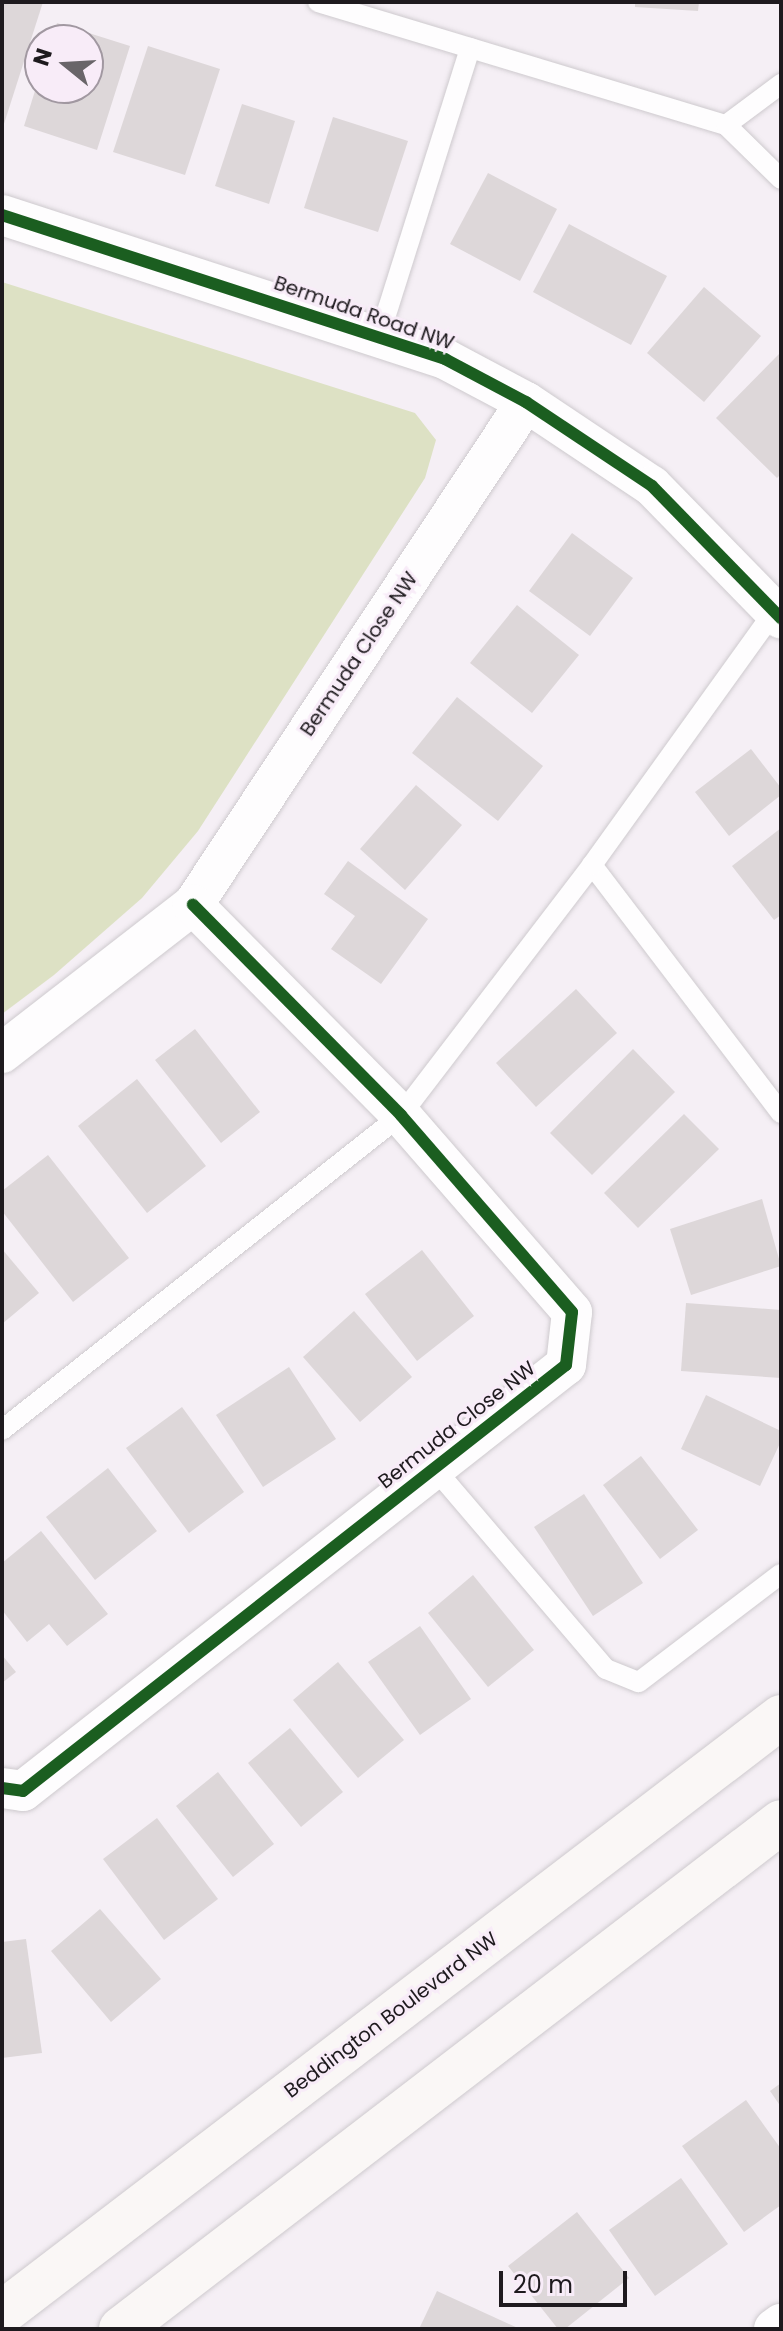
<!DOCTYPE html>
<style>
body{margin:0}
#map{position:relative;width:783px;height:2331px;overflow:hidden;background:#f5eff5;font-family:Poppins,sans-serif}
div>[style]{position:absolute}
.green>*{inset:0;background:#dde1c4}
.building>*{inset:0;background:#ddd7d9}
.roads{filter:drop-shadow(0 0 2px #cecace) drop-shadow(0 0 2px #cecace)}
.lane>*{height:20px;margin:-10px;padding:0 10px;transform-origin:10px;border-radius:10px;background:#fefdfe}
.street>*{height:40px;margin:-20px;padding:0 20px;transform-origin:20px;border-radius:20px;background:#fefdfe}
.secondary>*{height:44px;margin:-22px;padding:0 22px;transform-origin:22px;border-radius:22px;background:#faf7f6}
.cycleway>*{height:12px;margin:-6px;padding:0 6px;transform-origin:6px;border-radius:6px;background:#1b5e20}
span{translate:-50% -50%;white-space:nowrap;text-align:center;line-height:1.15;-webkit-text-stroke:6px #f8ecf8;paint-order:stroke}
.street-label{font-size:20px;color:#1e1a1e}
.frame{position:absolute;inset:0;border:4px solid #1e1a1e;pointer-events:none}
.north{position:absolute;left:24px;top:24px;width:80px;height:80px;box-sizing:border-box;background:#f8ecf8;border:2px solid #a198a1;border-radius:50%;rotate:288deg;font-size:22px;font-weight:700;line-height:32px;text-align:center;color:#1e1a1e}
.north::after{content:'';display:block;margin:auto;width:28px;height:36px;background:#696569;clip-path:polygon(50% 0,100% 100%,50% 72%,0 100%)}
.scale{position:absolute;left:499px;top:2271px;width:128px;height:36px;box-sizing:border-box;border:4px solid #1e1a1e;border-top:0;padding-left:10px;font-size:24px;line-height:28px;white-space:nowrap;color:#1e1a1e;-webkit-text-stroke:6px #f8ecf8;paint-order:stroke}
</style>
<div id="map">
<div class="green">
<i style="clip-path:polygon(2px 282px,415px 413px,436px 440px,425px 478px,198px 831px,142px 898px,54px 975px,2px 1014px)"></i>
</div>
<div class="building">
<i style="clip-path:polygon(2px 2px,43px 2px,3px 127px,2px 127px)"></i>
<i style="clip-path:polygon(635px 2px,699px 2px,698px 11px,635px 7px)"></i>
<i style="clip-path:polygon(57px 23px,130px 46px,97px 150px,24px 126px,39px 78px,40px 88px,88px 88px,88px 40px,52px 40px)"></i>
<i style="clip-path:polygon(148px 46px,220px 69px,185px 175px,113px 152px)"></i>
<i style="clip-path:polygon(242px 104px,295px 121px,269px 204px,215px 186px)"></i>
<i style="clip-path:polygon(333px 117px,408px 141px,378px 232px,304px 208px)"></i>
<i style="clip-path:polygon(488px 173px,557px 209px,520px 281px,450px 244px)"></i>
<i style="clip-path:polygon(569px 224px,667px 276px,631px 345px,533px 292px)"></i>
<i style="clip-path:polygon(704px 287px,761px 336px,704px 402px,647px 353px)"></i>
<i style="clip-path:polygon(781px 352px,781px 474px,777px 478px,716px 418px)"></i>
<i style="clip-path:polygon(572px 533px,633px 578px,590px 636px,529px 591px)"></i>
<i style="clip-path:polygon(517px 605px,579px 655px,532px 713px,470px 663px)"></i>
<i style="clip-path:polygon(457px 697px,543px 766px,498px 821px,412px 753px)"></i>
<i style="clip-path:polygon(751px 749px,781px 788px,781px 795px,729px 836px,695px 792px)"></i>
<i style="clip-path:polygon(416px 785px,462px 825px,405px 890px,360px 849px)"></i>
<i style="clip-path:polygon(781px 828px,781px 915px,774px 920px,732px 866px)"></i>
<i style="clip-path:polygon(348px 861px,428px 919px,381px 984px,331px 949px,355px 916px,324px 894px)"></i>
<i style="clip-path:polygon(576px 989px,617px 1033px,536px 1107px,496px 1063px)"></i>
<i style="clip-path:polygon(195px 1029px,260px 1112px,221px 1143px,155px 1060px)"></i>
<i style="clip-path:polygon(633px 1049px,675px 1092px,592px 1175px,550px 1133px)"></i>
<i style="clip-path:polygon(137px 1079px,206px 1166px,147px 1213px,78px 1126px)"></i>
<i style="clip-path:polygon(684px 1114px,719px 1149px,638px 1228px,604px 1193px)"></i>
<i style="clip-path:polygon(48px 1155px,129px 1258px,73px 1302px,2px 1211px,2px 1191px)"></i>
<i style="clip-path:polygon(762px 1199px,781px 1266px,691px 1295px,670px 1229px)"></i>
<i style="clip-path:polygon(2px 1249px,39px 1293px,2px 1324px)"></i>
<i style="clip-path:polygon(422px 1250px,474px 1316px,417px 1361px,365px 1294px)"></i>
<i style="clip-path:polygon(686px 1303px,781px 1310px,781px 1378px,681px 1371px)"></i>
<i style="clip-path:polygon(354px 1311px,412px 1377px,360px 1422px,303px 1357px)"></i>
<i style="clip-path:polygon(289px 1367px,336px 1439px,263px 1487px,216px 1415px)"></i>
<i style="clip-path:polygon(706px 1395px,781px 1431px,781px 1441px,760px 1486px,681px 1449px)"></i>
<i style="clip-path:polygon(182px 1407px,244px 1492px,189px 1533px,126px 1448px)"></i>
<i style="clip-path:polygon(641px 1456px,698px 1530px,660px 1559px,603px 1485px)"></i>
<i style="clip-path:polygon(108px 1468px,157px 1531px,95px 1580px,46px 1517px)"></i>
<i style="clip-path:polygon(584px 1494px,643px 1583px,593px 1616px,534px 1527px)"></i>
<i style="clip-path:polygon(41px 1531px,108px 1614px,67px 1646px,49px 1624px,27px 1642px,2px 1610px,2px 1563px)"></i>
<i style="clip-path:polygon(473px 1575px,534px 1650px,488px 1687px,428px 1613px)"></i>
<i style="clip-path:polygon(420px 1626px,471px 1699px,420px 1735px,368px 1662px)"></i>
<i style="clip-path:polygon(2px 1655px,16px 1672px,2px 1683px)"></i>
<i style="clip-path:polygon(338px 1662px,404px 1740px,358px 1778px,293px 1700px)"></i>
<i style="clip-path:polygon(290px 1728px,343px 1792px,301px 1827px,248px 1763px)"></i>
<i style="clip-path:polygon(218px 1772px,274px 1844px,233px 1877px,176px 1806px)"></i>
<i style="clip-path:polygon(157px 1818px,218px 1899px,164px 1940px,103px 1859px)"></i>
<i style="clip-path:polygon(100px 1909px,161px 1979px,111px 2022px,51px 1951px)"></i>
<i style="clip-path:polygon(26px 1939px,42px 2053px,2px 2058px,2px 1942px)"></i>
<i style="clip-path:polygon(781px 2083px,781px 2107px,770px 2091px)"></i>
<i style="clip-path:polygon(746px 2100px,781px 2149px,781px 2205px,744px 2232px,682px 2146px)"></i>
<i style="clip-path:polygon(681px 2178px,728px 2244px,655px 2296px,609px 2230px)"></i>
<i style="clip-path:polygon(577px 2212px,629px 2278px,565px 2329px,558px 2329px,508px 2266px)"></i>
<i style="clip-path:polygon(437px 2291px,520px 2329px,419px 2329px)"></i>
</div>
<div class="roads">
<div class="lane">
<i style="left:318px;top:2px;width:426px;rotate:16.8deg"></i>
<i style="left:726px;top:125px;width:77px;rotate:44.5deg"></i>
<i style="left:726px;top:125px;width:69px;rotate:-36.7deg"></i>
<i style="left:379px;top:337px;width:303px;rotate:-72.5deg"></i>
<i style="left:592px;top:865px;width:312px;rotate:52.7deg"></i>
<i style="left:2px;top:1430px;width:508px;rotate:-38.29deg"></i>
<i style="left:401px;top:1115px;width:315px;rotate:-52.6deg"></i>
<i style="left:592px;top:865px;width:314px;rotate:-54.3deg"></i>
<i style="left:435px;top:1469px;width:263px;rotate:49.5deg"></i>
<i style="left:606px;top:1669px;width:35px;rotate:22deg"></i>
<i style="left:639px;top:1682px;width:178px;rotate:-37.3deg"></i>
</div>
<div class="street">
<i style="left:2px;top:215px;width:466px;rotate:18deg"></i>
<i style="left:445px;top:359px;width:92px;rotate:28deg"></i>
<i style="left:526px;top:402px;width:151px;rotate:33.7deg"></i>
<i style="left:652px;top:486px;width:185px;rotate:45.7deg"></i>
<i style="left:2px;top:1053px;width:242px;rotate:-37.8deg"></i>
<i style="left:193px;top:905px;width:603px;rotate:-56.49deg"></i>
<i style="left:2px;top:1788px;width:21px;rotate:8deg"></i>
<i style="left:23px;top:1791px;width:690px;rotate:-38.12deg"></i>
<i style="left:566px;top:1365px;width:53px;rotate:-83.5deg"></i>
<i style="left:572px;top:1312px;width:261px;rotate:-131deg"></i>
<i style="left:401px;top:1115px;width:296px;rotate:-134.7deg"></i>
<i style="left:774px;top:2329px;width:9px;rotate:-36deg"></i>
</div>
<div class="secondary">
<i style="left:2px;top:2313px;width:981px;rotate:-37.42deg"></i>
<i style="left:121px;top:2329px;width:832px;rotate:-37.53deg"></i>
</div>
</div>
<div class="cycleway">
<i style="left:2px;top:215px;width:466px;rotate:18deg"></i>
<i style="left:445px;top:359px;width:92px;rotate:28deg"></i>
<i style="left:526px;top:402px;width:151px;rotate:33.7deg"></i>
<i style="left:652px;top:486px;width:185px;rotate:45.7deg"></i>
<i style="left:2px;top:1788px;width:21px;rotate:8deg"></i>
<i style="left:23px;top:1791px;width:690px;rotate:-38.12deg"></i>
<i style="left:566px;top:1365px;width:53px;rotate:-83.5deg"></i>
<i style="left:572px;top:1312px;width:261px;rotate:-131deg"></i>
<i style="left:401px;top:1115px;width:296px;rotate:-134.7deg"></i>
</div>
<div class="street-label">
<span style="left:364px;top:313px;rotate:19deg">Bermuda Road NW</span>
<span style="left:359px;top:654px;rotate:-56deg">Bermuda Close NW</span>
<span style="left:457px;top:1425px;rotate:-38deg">Bermuda Close NW</span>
<span style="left:391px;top:2015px;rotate:-37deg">Beddington Boulevard NW</span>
</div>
<div class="frame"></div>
<div class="north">N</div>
<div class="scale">20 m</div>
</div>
